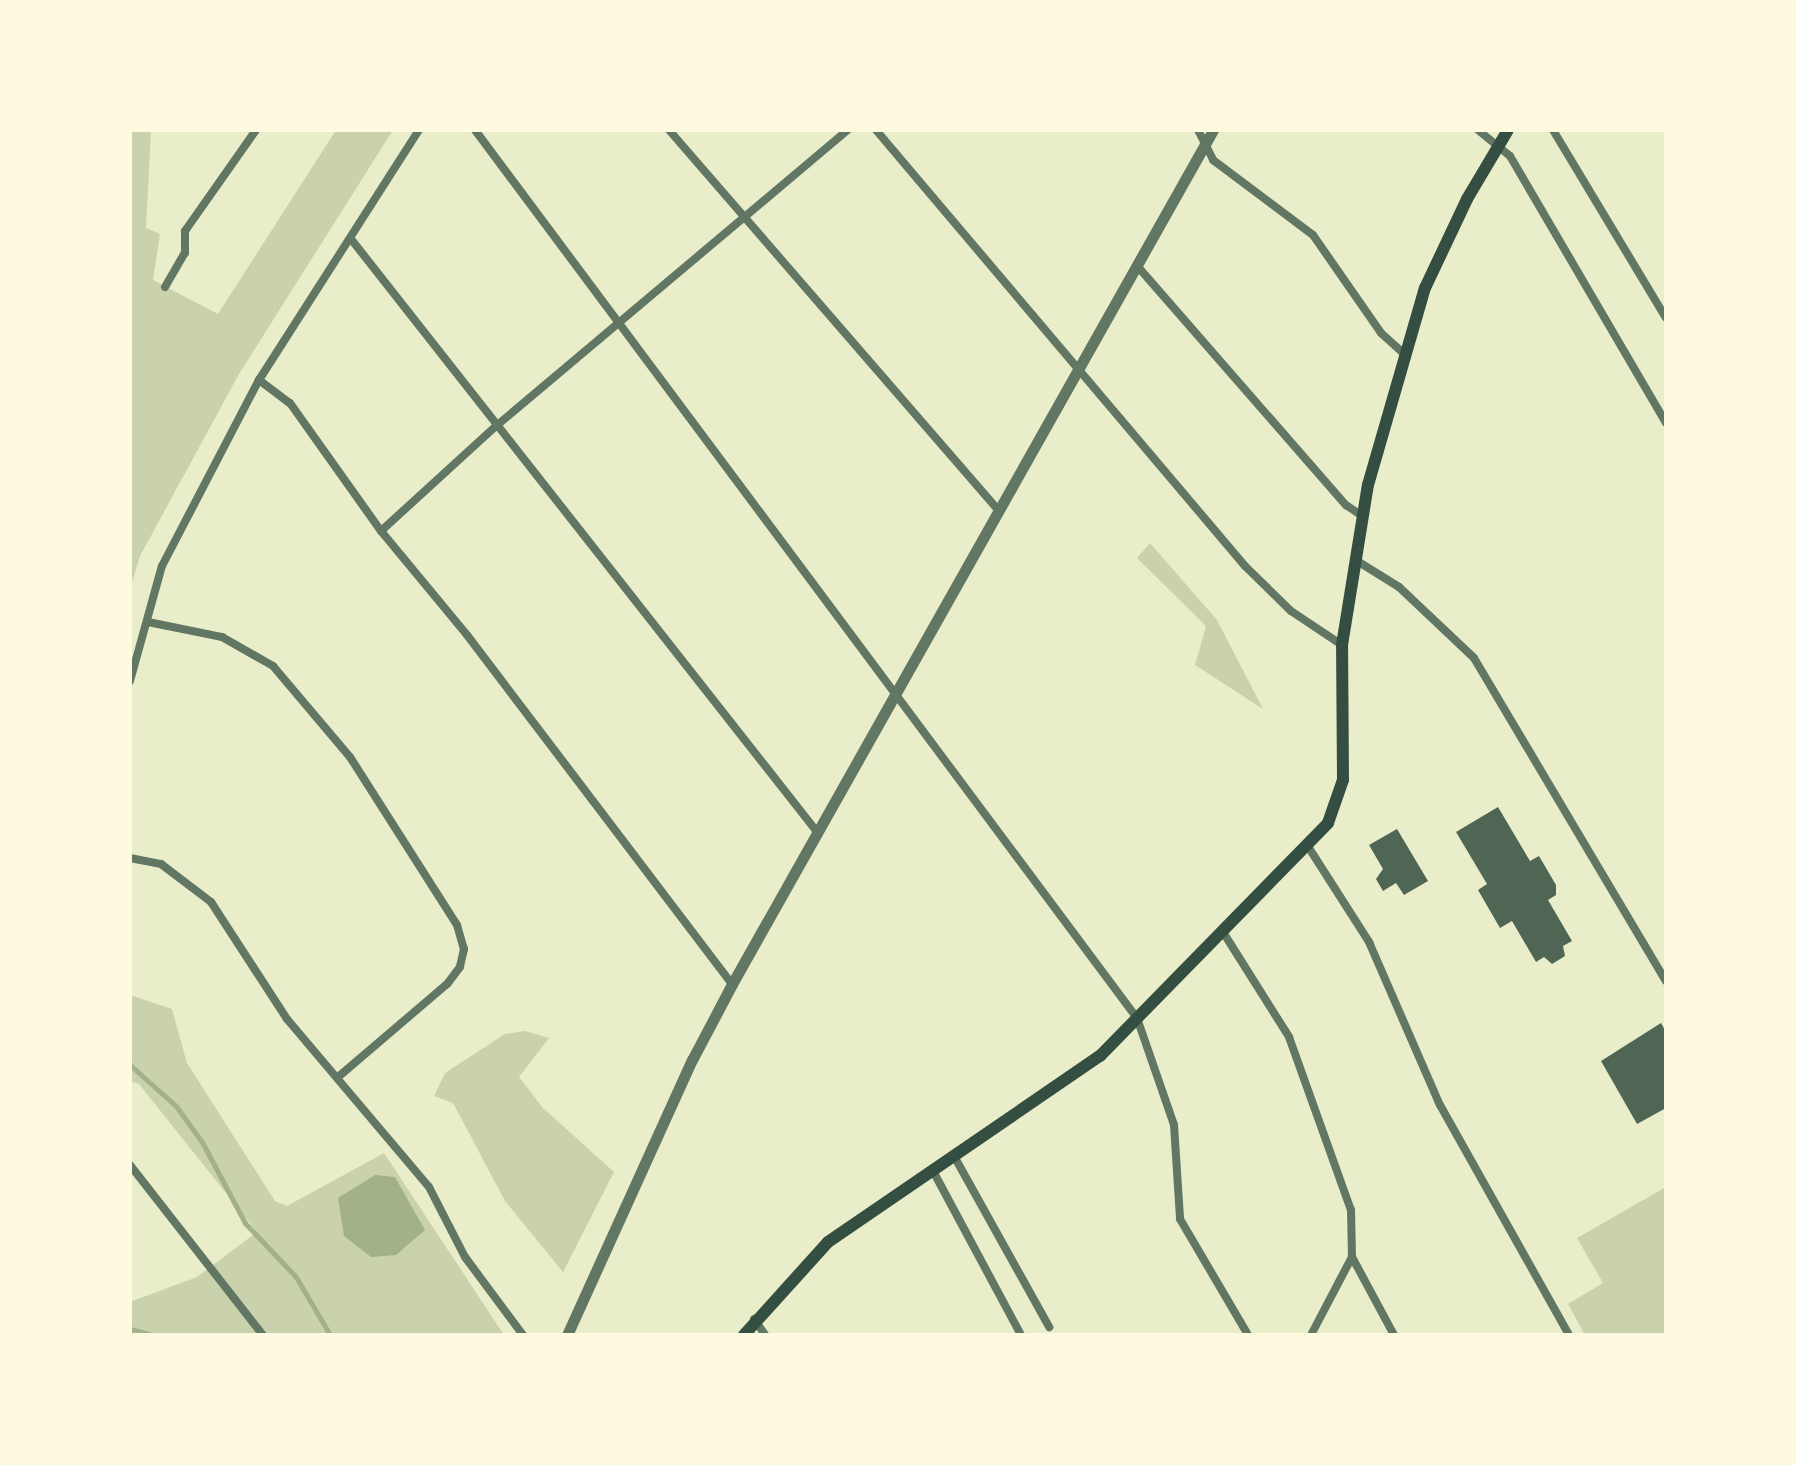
<!DOCTYPE html>
<style>
body{margin:0}
#map{position:relative;width:1796px;height:1465px;overflow:hidden;background:#e9edc9;font-family:Poppins,sans-serif}
div>[style]{position:absolute}
.green>*{inset:0;background:#cad2ad}
.water>*{inset:0;background:#a3b18a}
.stream>*{height:5px;margin:-2.5px;padding:0 2.5px;transform-origin:2.5px;border-radius:2.5px;background:#a3b18a}
.building>*{inset:0;background:#4f6655}
.minor>*{height:8px;margin:-4px;padding:0 4px;transform-origin:4px;border-radius:4px;background:#617663}
.tertiary>*{height:11px;margin:-5.5px;padding:0 5.5px;transform-origin:5.5px;border-radius:5.5px;background:#617663}
.secondary>*{height:12px;margin:-6px;padding:0 6px;transform-origin:6px;border-radius:6px;background:#344e41}
span{translate:-50% -50%;white-space:nowrap;text-align:center;line-height:1.15;-webkit-text-stroke:8px #fefae0;paint-order:stroke}
.frame{position:absolute;inset:0;border:132px solid #fefae0;pointer-events:none}
</style>
<div id="map">
<div class="green">
<i style="clip-path:polygon(130px 130px,151px 130px,146px 228px,160px 234px,153px 280px,218px 314px,336px 130px,393px 130px,239px 374px,140px 556px,130px 589px)"></i>
<i style="clip-path:polygon(1150px 543px,1217px 620px,1263px 709px,1195px 665px,1206px 626px,1137px 558px)"></i>
<i style="clip-path:polygon(130px 995px,172px 1009px,187px 1063px,275px 1201px,287px 1206px,384px 1153px,504px 1335px,130px 1335px,130px 1302px,197px 1277px,257px 1232px,139px 1084px,130px 1081px)"></i>
<i style="clip-path:polygon(525px 1031px,549px 1038px,519px 1077px,543px 1108px,614px 1172px,563px 1272px,505px 1201px,453px 1103px,434px 1096px,445px 1073px,505px 1034px)"></i>
<i style="clip-path:polygon(1666px 1187px,1666px 1335px,1585px 1335px,1568px 1304px,1603px 1283px,1577px 1238px)"></i>
</div>
<div class="water">
<i style="clip-path:polygon(375px 1175px,395px 1177px,425px 1230px,396px 1255px,371px 1257px,344px 1236px,338px 1198px)"></i>
</div>
<div class="stream">
<i style="left:130px;top:1065px;width:62px;rotate:41.7deg"></i>
<i style="left:176px;top:1106px;width:44px;rotate:54.2deg"></i>
<i style="left:202px;top:1142px;width:92px;rotate:62deg"></i>
<i style="left:245px;top:1223px;width:74px;rotate:46.6deg"></i>
<i style="left:296px;top:1277px;width:67px;rotate:59.6deg"></i>
<i style="left:130px;top:1329px;width:24px;rotate:15deg"></i>
</div>
<div class="building">
<i style="clip-path:polygon(1498px 807px,1530px 861px,1539px 856px,1556px 885px,1556px 895px,1548px 900px,1572px 941px,1563px 946px,1565px 956px,1552px 964px,1544px 957px,1536px 962px,1512px 921px,1500px 928px,1478px 890px,1487px 884px,1456px 832px)"></i>
<i style="clip-path:polygon(1397px 829px,1428px 881px,1404px 895px,1396px 883px,1383px 891px,1376px 879px,1383px 869px,1369px 845px)"></i>
<i style="clip-path:polygon(1661px 1023px,1666px 1032px,1666px 1108px,1637px 1124px,1601px 1061px)"></i>
</div>
<div class="minor">
<i style="left:475px;top:130px;width:1108px;rotate:53.3deg"></i>
<i style="left:1137px;top:1018px;width:113px;rotate:70.9deg"></i>
<i style="left:1174px;top:1125px;width:94px;rotate:86.3deg"></i>
<i style="left:1180px;top:1219px;width:134px;rotate:59.6deg"></i>
<i style="left:669px;top:130px;width:504px;rotate:49.1deg"></i>
<i style="left:876px;top:130px;width:571px;rotate:49.76deg"></i>
<i style="left:1245px;top:566px;width:64px;rotate:44.4deg"></i>
<i style="left:1291px;top:611px;width:61px;rotate:33.7deg"></i>
<i style="left:1198px;top:130px;width:34px;rotate:63deg"></i>
<i style="left:1213px;top:160px;width:125px;rotate:36.9deg"></i>
<i style="left:1313px;top:235px;width:119px;rotate:55.2deg"></i>
<i style="left:1381px;top:333px;width:31px;rotate:42deg"></i>
<i style="left:1478px;top:130px;width:41px;rotate:39.1deg"></i>
<i style="left:1510px;top:156px;width:309px;rotate:59.7deg"></i>
<i style="left:1553px;top:130px;width:219px;rotate:59deg"></i>
<i style="left:351px;top:239px;width:756px;rotate:51.83deg"></i>
<i style="left:1139px;top:268px;width:315px;rotate:48.9deg"></i>
<i style="left:1346px;top:505px;width:18px;rotate:34deg"></i>
<i style="left:165px;top:287px;width:39px;rotate:-60deg"></i>
<i style="left:185px;top:253px;width:22px;rotate:-90deg"></i>
<i style="left:185px;top:231px;width:123px;rotate:-54.9deg"></i>
<i style="left:259px;top:380px;width:39px;rotate:37deg"></i>
<i style="left:290px;top:403px;width:157px;rotate:54.6deg"></i>
<i style="left:381px;top:531px;width:135px;rotate:50.4deg"></i>
<i style="left:467px;top:635px;width:438px;rotate:52.8deg"></i>
<i style="left:381px;top:531px;width:154px;rotate:-42.4deg"></i>
<i style="left:495px;top:427px;width:461px;rotate:-40.1deg"></i>
<i style="left:1354px;top:559px;width:53px;rotate:31.9deg"></i>
<i style="left:1399px;top:587px;width:103px;rotate:43.4deg"></i>
<i style="left:1474px;top:658px;width:376px;rotate:59.3deg"></i>
<i style="left:148px;top:622px;width:76px;rotate:11.5deg"></i>
<i style="left:222px;top:637px;width:59px;rotate:29.6deg"></i>
<i style="left:273px;top:666px;width:119px;rotate:49.8deg"></i>
<i style="left:350px;top:757px;width:199px;rotate:57.5deg"></i>
<i style="left:457px;top:925px;width:25px;rotate:74deg"></i>
<i style="left:464px;top:949px;width:18px;rotate:103deg"></i>
<i style="left:460px;top:967px;width:21px;rotate:127deg"></i>
<i style="left:447px;top:984px;width:143px;rotate:139.5deg"></i>
<i style="left:130px;top:681px;width:119px;rotate:-74.5deg"></i>
<i style="left:162px;top:566px;width:210px;rotate:-62.5deg"></i>
<i style="left:259px;top:380px;width:297px;rotate:-57.4deg"></i>
<i style="left:1309px;top:848px;width:112px;rotate:57.4deg"></i>
<i style="left:1369px;top:942px;width:178px;rotate:66.5deg"></i>
<i style="left:1440px;top:1105px;width:264px;rotate:60.7deg"></i>
<i style="left:130px;top:858px;width:32px;rotate:11deg"></i>
<i style="left:161px;top:864px;width:63px;rotate:37.2deg"></i>
<i style="left:211px;top:902px;width:140px;rotate:57deg"></i>
<i style="left:287px;top:1019px;width:220px;rotate:49.8deg"></i>
<i style="left:429px;top:1187px;width:79px;rotate:62.8deg"></i>
<i style="left:465px;top:1257px;width:97px;rotate:53.4deg"></i>
<i style="left:1223px;top:932px;width:124px;rotate:57.8deg"></i>
<i style="left:1289px;top:1037px;width:184px;rotate:70.3deg"></i>
<i style="left:1351px;top:1210px;width:47px;rotate:88.8deg"></i>
<i style="left:1352px;top:1257px;width:89px;rotate:61.7deg"></i>
<i style="left:954px;top:1156px;width:196px;rotate:60.9deg"></i>
<i style="left:130px;top:1165px;width:216px;rotate:52deg"></i>
<i style="left:932px;top:1169px;width:188px;rotate:61.8deg"></i>
<i style="left:754px;top:1319px;width:19px;rotate:55deg"></i>
<i style="left:1311px;top:1335px;width:88px;rotate:-62.3deg"></i>
</div>
<div class="tertiary">
<i style="left:567px;top:1335px;width:302px;rotate:-65.6deg"></i>
<i style="left:692px;top:1060px;width:86px;rotate:-62.2deg"></i>
<i style="left:732px;top:984px;width:980px;rotate:-60.61deg"></i>
</div>
<div class="secondary">
<i style="left:744px;top:1335px;width:125px;rotate:-47.9deg"></i>
<i style="left:828px;top:1242px;width:330px;rotate:-34.4deg"></i>
<i style="left:1100px;top:1056px;width:326px;rotate:-45.6deg"></i>
<i style="left:1328px;top:823px;width:46px;rotate:-70.8deg"></i>
<i style="left:1343px;top:780px;width:135px;rotate:-90.4deg"></i>
<i style="left:1342px;top:645px;width:162px;rotate:-80.8deg"></i>
<i style="left:1368px;top:485px;width:205px;rotate:-73.9deg"></i>
<i style="left:1425px;top:288px;width:98px;rotate:-64.7deg"></i>
<i style="left:1467px;top:199px;width:80px;rotate:-59.3deg"></i>
</div>
<div class="frame"></div>
</div>
